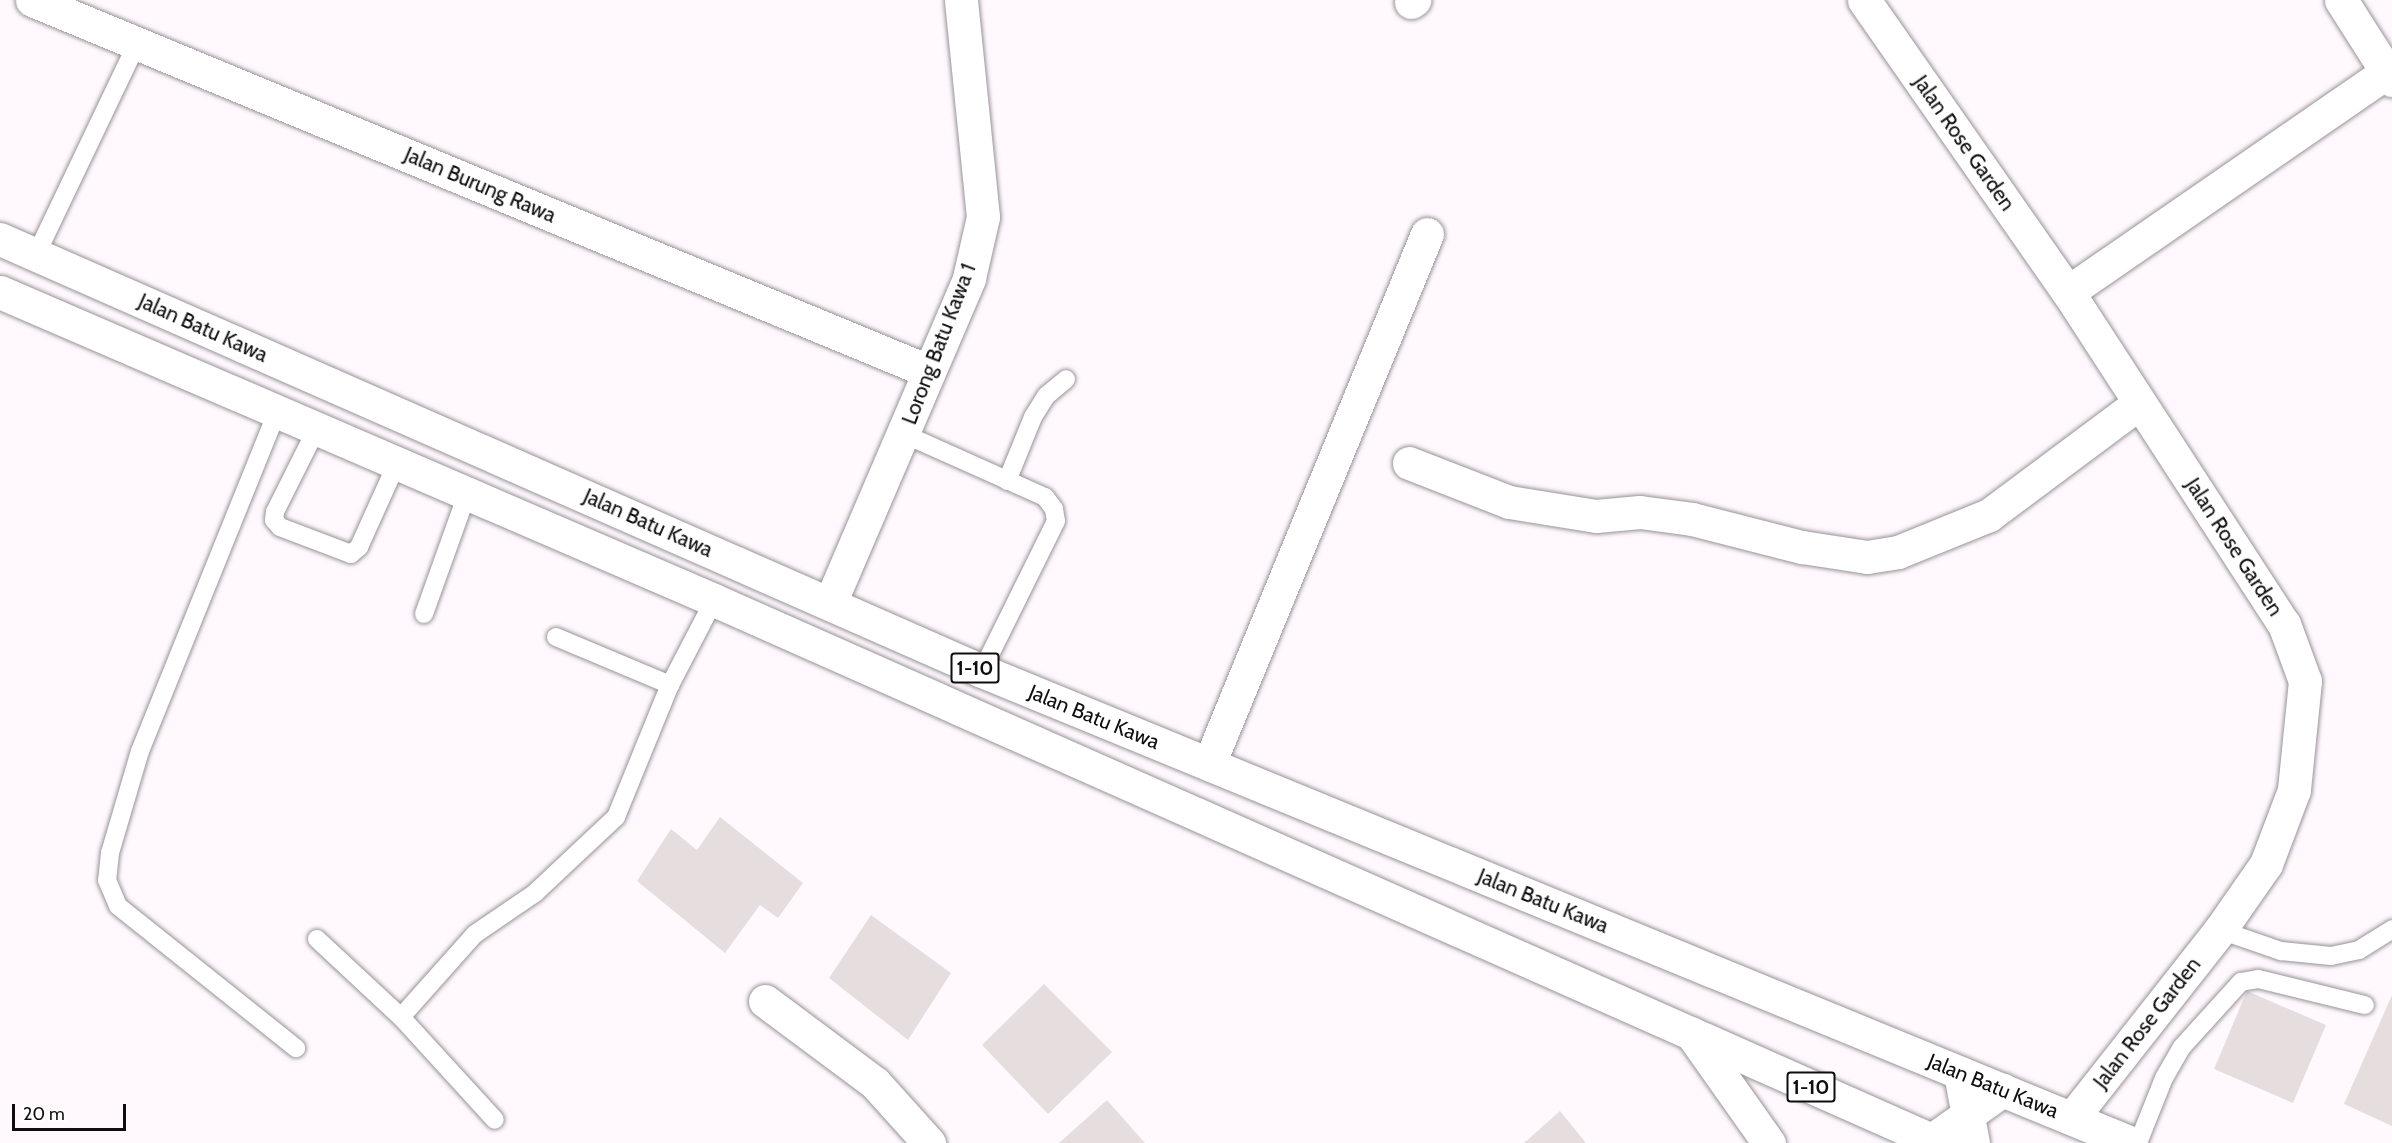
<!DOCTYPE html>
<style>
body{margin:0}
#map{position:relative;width:2392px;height:1143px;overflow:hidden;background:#fff9fe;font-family:Cabin,sans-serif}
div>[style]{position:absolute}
.building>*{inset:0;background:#e6dddf}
.roads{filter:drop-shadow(0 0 2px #989398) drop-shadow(0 0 2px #989398)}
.lane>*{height:18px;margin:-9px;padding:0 9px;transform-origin:9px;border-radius:9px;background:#fff}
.street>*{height:33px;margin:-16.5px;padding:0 16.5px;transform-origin:16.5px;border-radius:16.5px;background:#fff}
.secondary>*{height:33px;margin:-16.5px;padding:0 16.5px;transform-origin:16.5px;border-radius:16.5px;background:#fff}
.highway>*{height:33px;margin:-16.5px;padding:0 16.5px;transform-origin:16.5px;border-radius:16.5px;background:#fff}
span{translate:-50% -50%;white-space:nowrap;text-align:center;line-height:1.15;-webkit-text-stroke:4.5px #fff;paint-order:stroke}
.shield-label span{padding:2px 4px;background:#fff;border:2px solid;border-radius:4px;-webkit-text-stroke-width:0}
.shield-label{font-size:20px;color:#0f0d0e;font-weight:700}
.street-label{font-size:21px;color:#0f0d0e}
.scale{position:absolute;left:12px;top:1104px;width:114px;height:27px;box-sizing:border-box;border:3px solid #0f0d0e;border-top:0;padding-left:8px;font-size:18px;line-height:21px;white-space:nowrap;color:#0f0d0e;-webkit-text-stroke:4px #fff;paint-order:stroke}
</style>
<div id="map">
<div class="building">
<i style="clip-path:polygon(720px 817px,803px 883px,778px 918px,760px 905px,725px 953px,637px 881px,671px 829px,697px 850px)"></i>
<i style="clip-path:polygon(871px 915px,951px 973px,908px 1040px,829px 978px)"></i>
<i style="clip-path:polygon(1044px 984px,1112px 1052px,1048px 1114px,982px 1045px)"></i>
<i style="clip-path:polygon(2247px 991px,2326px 1025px,2293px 1103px,2214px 1069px)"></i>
<i style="clip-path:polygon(2392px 995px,2392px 1126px,2344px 1104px)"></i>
<i style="clip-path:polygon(1107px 1100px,1145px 1143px,1059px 1143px)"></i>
<i style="clip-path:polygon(1560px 1111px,1586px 1143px,1524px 1143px)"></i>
</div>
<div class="roads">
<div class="lane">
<i style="left:36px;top:255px;width:235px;rotate:-64.5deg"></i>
<i style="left:277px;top:412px;width:366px;rotate:112deg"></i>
<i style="left:140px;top:751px;width:106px;rotate:106.4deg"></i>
<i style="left:110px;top:853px;width:27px;rotate:96deg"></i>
<i style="left:107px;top:880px;width:28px;rotate:67deg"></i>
<i style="left:118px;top:906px;width:228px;rotate:38.6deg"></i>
<i style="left:317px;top:428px;width:94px;rotate:116.6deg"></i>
<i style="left:275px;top:512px;width:8px;rotate:97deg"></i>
<i style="left:274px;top:520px;width:9px;rotate:49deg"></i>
<i style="left:280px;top:527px;width:76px;rotate:20.8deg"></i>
<i style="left:351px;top:554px;width:11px;rotate:-41deg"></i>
<i style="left:359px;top:547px;width:92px;rotate:-65.7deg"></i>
<i style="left:904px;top:434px;width:154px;rotate:24.1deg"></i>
<i style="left:1045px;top:497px;width:15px;rotate:53deg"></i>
<i style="left:1054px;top:509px;width:12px;rotate:81deg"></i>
<i style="left:1056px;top:521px;width:167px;rotate:116.3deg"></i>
<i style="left:1007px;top:481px;width:69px;rotate:-67.9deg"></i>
<i style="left:1033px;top:417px;width:25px;rotate:-58deg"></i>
<i style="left:1046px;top:396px;width:26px;rotate:-40deg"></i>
<i style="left:424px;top:614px;width:127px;rotate:-70.3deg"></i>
<i style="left:556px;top:637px;width:124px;rotate:22.8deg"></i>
<i style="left:670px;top:685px;width:96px;rotate:-62.6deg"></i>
<i style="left:2220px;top:930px;width:65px;rotate:19deg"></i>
<i style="left:2281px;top:951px;width:50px;rotate:5.7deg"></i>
<i style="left:2331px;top:956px;width:29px;rotate:-12deg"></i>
<i style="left:2359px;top:950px;width:39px;rotate:-32deg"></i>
<i style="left:317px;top:939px;width:115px;rotate:42.9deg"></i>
<i style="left:401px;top:1017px;width:139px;rotate:47.6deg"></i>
<i style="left:401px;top:1017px;width:111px;rotate:-48.3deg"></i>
<i style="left:475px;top:934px;width:73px;rotate:-34.3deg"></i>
<i style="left:535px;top:893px;width:111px;rotate:-43.2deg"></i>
<i style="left:616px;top:817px;width:143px;rotate:-67.8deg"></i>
<i style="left:2138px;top:1143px;width:70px;rotate:-68.2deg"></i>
<i style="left:2164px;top:1078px;width:36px;rotate:-60deg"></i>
<i style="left:2182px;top:1047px;width:88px;rotate:-47.8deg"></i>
<i style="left:2241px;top:982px;width:17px;rotate:-10deg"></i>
<i style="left:2258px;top:979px;width:110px;rotate:13.7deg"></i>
</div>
<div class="street">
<i style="left:32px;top:0;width:970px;rotate:22.49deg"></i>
<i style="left:1864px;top:0;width:356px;rotate:55.1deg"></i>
<i style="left:2068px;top:292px;width:396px;rotate:57deg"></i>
<i style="left:2284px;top:624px;width:61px;rotate:69.8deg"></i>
<i style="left:2305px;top:681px;width:110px;rotate:95.8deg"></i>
<i style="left:2294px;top:790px;width:79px;rotate:110.7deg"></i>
<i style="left:2266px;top:864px;width:80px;rotate:124.9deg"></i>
<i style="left:2220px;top:930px;width:239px;rotate:128.2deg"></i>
<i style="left:2341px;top:0;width:95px;rotate:57.5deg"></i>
<i style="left:1411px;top:2px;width:4px;rotate:-34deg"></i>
<i style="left:2068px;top:292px;width:388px;rotate:-34.6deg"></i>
<i style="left:1409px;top:463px;width:107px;rotate:21.3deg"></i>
<i style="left:1509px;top:502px;width:88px;rotate:9.1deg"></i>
<i style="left:1596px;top:516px;width:44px;rotate:-5.2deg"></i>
<i style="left:1640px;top:512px;width:52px;rotate:7.7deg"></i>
<i style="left:1692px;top:519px;width:114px;rotate:14.3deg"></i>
<i style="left:1802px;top:547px;width:66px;rotate:8.7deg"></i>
<i style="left:1867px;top:557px;width:31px;rotate:-9deg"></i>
<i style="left:1898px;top:552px;width:98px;rotate:-22.1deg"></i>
<i style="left:1989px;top:515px;width:187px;rotate:-36.7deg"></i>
<i style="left:830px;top:603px;width:353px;rotate:-66.8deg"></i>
<i style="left:969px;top:278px;width:63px;rotate:-77.1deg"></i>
<i style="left:983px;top:217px;width:218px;rotate:-95.8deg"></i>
<i style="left:1209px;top:764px;width:573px;rotate:-67.64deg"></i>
<i style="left:765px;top:1001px;width:137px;rotate:36.7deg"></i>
<i style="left:875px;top:1083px;width:81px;rotate:48deg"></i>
</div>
<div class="secondary">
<i style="left:1960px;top:1073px;width:71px;rotate:79.5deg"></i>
</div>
<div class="highway">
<i style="left:0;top:239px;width:1073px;rotate:23.75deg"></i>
<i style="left:982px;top:671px;width:1242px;rotate:22.33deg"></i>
<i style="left:0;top:292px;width:778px;rotate:23.33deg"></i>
<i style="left:714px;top:600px;width:1339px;rotate:23.92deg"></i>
<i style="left:1691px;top:1033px;width:135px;rotate:54.7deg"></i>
<i style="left:1932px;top:1140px;width:87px;rotate:-35.2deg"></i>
</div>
</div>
<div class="shield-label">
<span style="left:975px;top:668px">1-10</span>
<span style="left:1811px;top:1087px">1-10</span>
</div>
<div class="street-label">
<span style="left:1964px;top:143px;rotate:55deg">Jalan Rose Garden</span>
<span style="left:480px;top:185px;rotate:23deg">Jalan Burung Rawa</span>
<span style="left:203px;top:328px;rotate:24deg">Jalan Batu Kawa</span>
<span style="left:939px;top:344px;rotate:-69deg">Lorong Batu Kawa 1</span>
<span style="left:648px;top:523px;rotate:24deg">Jalan Batu Kawa</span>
<span style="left:2234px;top:547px;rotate:57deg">Jalan Rose Garden</span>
<span style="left:1094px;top:717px;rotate:22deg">Jalan Batu Kawa</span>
<span style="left:1543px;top:901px;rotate:22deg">Jalan Batu Kawa</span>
<span style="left:2147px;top:1023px;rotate:-52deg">Jalan Rose Garden</span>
<span style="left:1993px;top:1086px;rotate:22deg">Jalan Batu Kawa</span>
</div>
<div class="scale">20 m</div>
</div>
